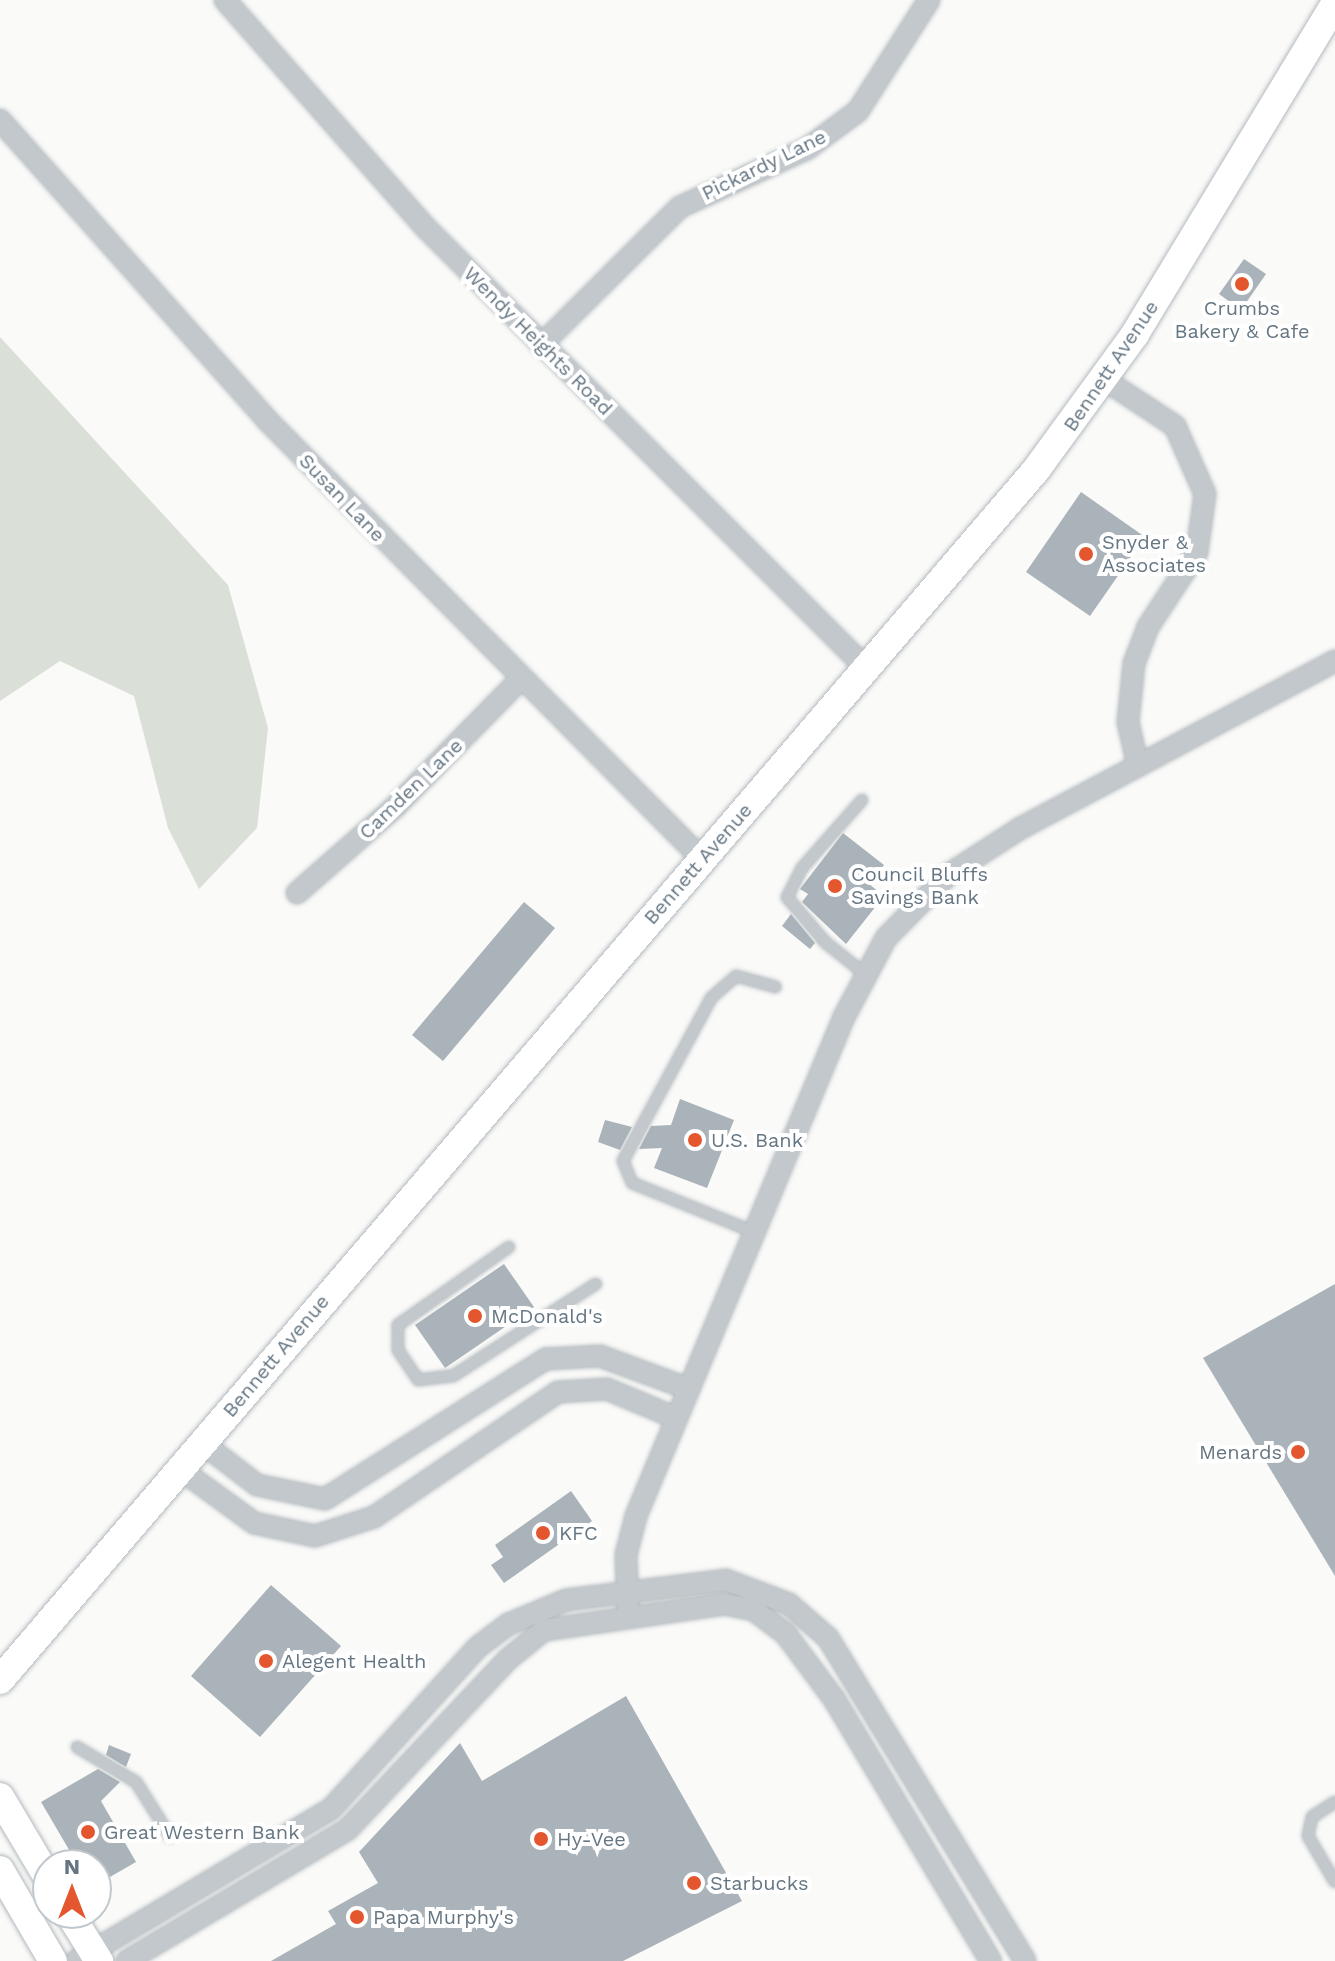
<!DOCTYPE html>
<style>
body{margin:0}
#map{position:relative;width:1335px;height:1961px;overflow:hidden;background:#fafaf8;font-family:"Work Sans",sans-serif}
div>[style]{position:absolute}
.green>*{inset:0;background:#dadfd7}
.building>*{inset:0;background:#aab3b9}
.roads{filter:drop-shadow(0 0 2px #b3babf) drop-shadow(0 0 2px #b3babf)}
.lane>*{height:10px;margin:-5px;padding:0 5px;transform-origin:5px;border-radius:5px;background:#c3c8cc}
.street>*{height:20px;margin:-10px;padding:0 10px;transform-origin:10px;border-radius:10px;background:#c3c8cc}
.secondary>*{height:28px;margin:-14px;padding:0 14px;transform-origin:14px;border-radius:14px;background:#fff}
.dots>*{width:22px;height:22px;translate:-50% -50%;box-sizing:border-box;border:4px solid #fff;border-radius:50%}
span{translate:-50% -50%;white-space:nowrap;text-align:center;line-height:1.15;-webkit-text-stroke:8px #fff;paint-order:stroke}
.street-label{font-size:20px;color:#657683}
.poi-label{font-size:20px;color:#657683}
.left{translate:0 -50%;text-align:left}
.right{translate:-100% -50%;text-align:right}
.north{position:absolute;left:32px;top:1849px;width:80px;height:80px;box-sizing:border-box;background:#fff;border:2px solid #c1c8cd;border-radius:50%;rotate:0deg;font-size:22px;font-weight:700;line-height:32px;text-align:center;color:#657683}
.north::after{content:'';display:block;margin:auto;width:28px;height:36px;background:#e4572e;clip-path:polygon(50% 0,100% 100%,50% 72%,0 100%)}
</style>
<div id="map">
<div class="green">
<i style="clip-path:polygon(0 337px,228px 585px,268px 728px,257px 828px,199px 889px,168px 828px,134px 696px,60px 661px,0 701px)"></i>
</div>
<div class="building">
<i style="clip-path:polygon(1244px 259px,1266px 274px,1241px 310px,1219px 294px)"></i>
<i style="clip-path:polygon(1081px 492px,1145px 537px,1090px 616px,1026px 572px)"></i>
<i style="clip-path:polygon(843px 833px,884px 865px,869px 884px,884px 896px,846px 944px,802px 902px,808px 894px,800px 889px)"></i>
<i style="clip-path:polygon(524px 902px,555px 928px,443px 1061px,412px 1035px)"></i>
<i style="clip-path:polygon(791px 914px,815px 943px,810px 949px,782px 926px)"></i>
<i style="clip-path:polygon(680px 1099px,734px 1120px,707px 1188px,654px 1168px,662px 1148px,639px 1149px,651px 1126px,671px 1125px)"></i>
<i style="clip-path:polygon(605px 1120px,632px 1127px,620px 1150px,598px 1142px)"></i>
<i style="clip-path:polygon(504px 1264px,534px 1307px,445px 1368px,415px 1325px)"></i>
<i style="clip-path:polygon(1335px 1284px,1335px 1576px,1203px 1358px)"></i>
<i style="clip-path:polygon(571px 1491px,592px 1521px,504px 1583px,491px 1565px,503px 1557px,495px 1545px)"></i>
<i style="clip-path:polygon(271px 1585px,341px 1646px,260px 1737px,191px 1676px)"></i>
<i style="clip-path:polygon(626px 1696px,742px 1901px,623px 1961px,271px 1961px,336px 1924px,328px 1911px,378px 1883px,359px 1852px,460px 1743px,482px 1781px)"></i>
<i style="clip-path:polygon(109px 1745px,131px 1754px,126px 1767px,106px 1755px)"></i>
<i style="clip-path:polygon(98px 1769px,120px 1782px,101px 1801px,136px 1862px,96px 1885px,96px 1865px,78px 1865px,41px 1802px)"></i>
</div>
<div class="roads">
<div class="lane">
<i style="left:862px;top:800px;width:91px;rotate:131.4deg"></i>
<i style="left:802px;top:868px;width:33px;rotate:117deg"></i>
<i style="left:787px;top:897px;width:59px;rotate:49.8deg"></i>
<i style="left:825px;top:942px;width:51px;rotate:38.7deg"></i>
<i style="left:754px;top:1232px;width:131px;rotate:-158.1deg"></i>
<i style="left:632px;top:1183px;width:24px;rotate:-112deg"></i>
<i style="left:623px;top:1161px;width:185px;rotate:-61.6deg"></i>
<i style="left:711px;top:998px;width:33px;rotate:-41deg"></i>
<i style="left:736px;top:976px;width:41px;rotate:15.4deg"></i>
<i style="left:509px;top:1247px;width:136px;rotate:144.9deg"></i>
<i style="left:398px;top:1325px;width:25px;rotate:90deg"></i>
<i style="left:398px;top:1350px;width:36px;rotate:56deg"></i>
<i style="left:418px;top:1380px;width:35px;rotate:-7deg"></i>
<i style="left:453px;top:1376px;width:170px;rotate:-32.8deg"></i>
<i style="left:77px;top:1747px;width:69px;rotate:30.7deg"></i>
<i style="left:136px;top:1782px;width:64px;rotate:57.8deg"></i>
<i style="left:1335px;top:1802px;width:27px;rotate:147deg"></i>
<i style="left:1312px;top:1817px;width:19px;rotate:102deg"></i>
<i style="left:1308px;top:1836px;width:53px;rotate:59.6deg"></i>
</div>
<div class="street">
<i style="left:225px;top:0;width:305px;rotate:48.6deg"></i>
<i style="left:427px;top:229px;width:621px;rotate:45deg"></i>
<i style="left:0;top:120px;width:403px;rotate:48.3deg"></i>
<i style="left:268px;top:421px;width:617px;rotate:45.26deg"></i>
<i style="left:541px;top:345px;width:196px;rotate:-44.8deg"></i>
<i style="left:680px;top:207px;width:141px;rotate:-24.7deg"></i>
<i style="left:808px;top:148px;width:62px;rotate:-36.5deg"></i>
<i style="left:858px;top:111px;width:132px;rotate:-57.4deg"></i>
<i style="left:1105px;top:380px;width:84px;rotate:33.3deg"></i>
<i style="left:1175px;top:426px;width:74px;rotate:66.2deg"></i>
<i style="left:1205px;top:494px;width:59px;rotate:97.9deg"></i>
<i style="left:1197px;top:552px;width:90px;rotate:123.2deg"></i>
<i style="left:1148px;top:627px;width:39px;rotate:111deg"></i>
<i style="left:1134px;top:663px;width:59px;rotate:95.8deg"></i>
<i style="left:1128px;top:722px;width:45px;rotate:77.2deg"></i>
<i style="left:297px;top:893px;width:130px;rotate:-41.3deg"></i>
<i style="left:395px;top:807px;width:180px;rotate:-45.5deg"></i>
<i style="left:202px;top:1443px;width:69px;rotate:37.4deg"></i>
<i style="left:257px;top:1485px;width:69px;rotate:11.6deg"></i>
<i style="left:325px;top:1499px;width:262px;rotate:-32.4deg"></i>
<i style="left:546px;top:1359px;width:54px;rotate:-3.2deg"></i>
<i style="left:600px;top:1356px;width:95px;rotate:20.3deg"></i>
<i style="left:180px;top:1469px;width:92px;rotate:36.1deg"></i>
<i style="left:254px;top:1523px;width:62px;rotate:12deg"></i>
<i style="left:315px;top:1536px;width:62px;rotate:-17.9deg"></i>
<i style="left:374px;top:1517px;width:222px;rotate:-34.2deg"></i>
<i style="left:558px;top:1392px;width:49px;rotate:-3.5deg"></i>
<i style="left:607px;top:1389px;width:75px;rotate:22.8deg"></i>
<i style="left:628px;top:1613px;width:58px;rotate:-92deg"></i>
<i style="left:626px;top:1555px;width:40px;rotate:-75.6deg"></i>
<i style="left:636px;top:1516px;width:541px;rotate:-67.37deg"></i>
<i style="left:844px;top:1017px;width:89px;rotate:-62deg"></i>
<i style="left:886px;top:938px;width:88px;rotate:-45.5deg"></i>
<i style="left:948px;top:875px;width:87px;rotate:-32.8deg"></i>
<i style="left:1021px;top:828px;width:356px;rotate:-28deg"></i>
<i style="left:76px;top:1961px;width:297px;rotate:-30.8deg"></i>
<i style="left:331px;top:1809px;width:219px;rotate:-47.8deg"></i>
<i style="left:478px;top:1647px;width:39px;rotate:-37deg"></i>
<i style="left:509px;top:1624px;width:62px;rotate:-22.8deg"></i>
<i style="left:566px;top:1600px;width:161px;rotate:-7.1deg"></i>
<i style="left:726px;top:1580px;width:67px;rotate:20.9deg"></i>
<i style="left:789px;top:1604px;width:52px;rotate:41.1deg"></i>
<i style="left:828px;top:1638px;width:378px;rotate:58.6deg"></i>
<i style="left:127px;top:1961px;width:257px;rotate:-30.8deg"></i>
<i style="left:348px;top:1829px;width:232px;rotate:-46.7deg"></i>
<i style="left:507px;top:1660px;width:48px;rotate:-39deg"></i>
<i style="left:544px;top:1630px;width:182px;rotate:-8.2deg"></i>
<i style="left:724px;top:1604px;width:31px;rotate:11deg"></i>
<i style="left:754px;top:1610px;width:39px;rotate:37deg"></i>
<i style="left:785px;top:1633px;width:82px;rotate:53.4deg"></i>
<i style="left:834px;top:1699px;width:305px;rotate:59.1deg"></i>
</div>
<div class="secondary">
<i style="left:0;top:1680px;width:1593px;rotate:-49.43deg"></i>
<i style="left:1036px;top:470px;width:168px;rotate:-53.9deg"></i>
<i style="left:1135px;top:334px;width:386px;rotate:-58.8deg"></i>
<i style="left:0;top:1797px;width:94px;rotate:59.3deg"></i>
<i style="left:0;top:1870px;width:105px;rotate:59.8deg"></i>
<i style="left:69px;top:1913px;width:57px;rotate:58deg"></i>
</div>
</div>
<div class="dots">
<i style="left:1242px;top:284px;background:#e4572e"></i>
<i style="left:1086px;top:554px;background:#e4572e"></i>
<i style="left:835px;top:886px;background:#e4572e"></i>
<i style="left:695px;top:1140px;background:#e4572e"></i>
<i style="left:475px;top:1316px;background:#e4572e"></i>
<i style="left:1298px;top:1452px;background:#e4572e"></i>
<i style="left:543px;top:1533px;background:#e4572e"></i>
<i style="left:266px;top:1661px;background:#e4572e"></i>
<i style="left:88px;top:1832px;background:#e4572e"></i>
<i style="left:541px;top:1839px;background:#e4572e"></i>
<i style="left:694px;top:1883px;background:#e4572e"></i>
<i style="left:357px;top:1917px;background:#e4572e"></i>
</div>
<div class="street-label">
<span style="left:764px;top:165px;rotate:-26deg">Pickardy Lane</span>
<span style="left:538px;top:341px;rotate:45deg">Wendy Heights Road</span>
<span style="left:1111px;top:366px;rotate:-56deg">Bennett Avenue</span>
<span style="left:342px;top:498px;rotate:46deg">Susan Lane</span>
<span style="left:411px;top:789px;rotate:-44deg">Camden Lane</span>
<span style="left:698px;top:864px;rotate:-49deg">Bennett Avenue</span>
<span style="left:276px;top:1356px;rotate:-50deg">Bennett Avenue</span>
</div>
<div class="poi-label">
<span style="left:1242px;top:320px">Crumbs<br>Bakery &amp; Cafe</span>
<span class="left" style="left:1102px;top:554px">Snyder &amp;<br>Associates</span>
<span class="left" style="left:851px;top:886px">Council Bluffs<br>Savings Bank</span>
<span class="left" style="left:711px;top:1140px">U.S. Bank</span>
<span class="left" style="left:491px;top:1316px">McDonald's</span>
<span class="right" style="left:1282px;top:1452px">Menards</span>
<span class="left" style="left:559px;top:1533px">KFC</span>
<span class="left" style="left:282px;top:1661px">Alegent Health</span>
<span class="left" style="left:104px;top:1832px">Great Western Bank</span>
<span class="left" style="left:557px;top:1839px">Hy-Vee</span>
<span class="left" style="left:710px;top:1883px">Starbucks</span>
<span class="left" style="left:373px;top:1917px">Papa Murphy's</span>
</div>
<div class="north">N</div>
</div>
